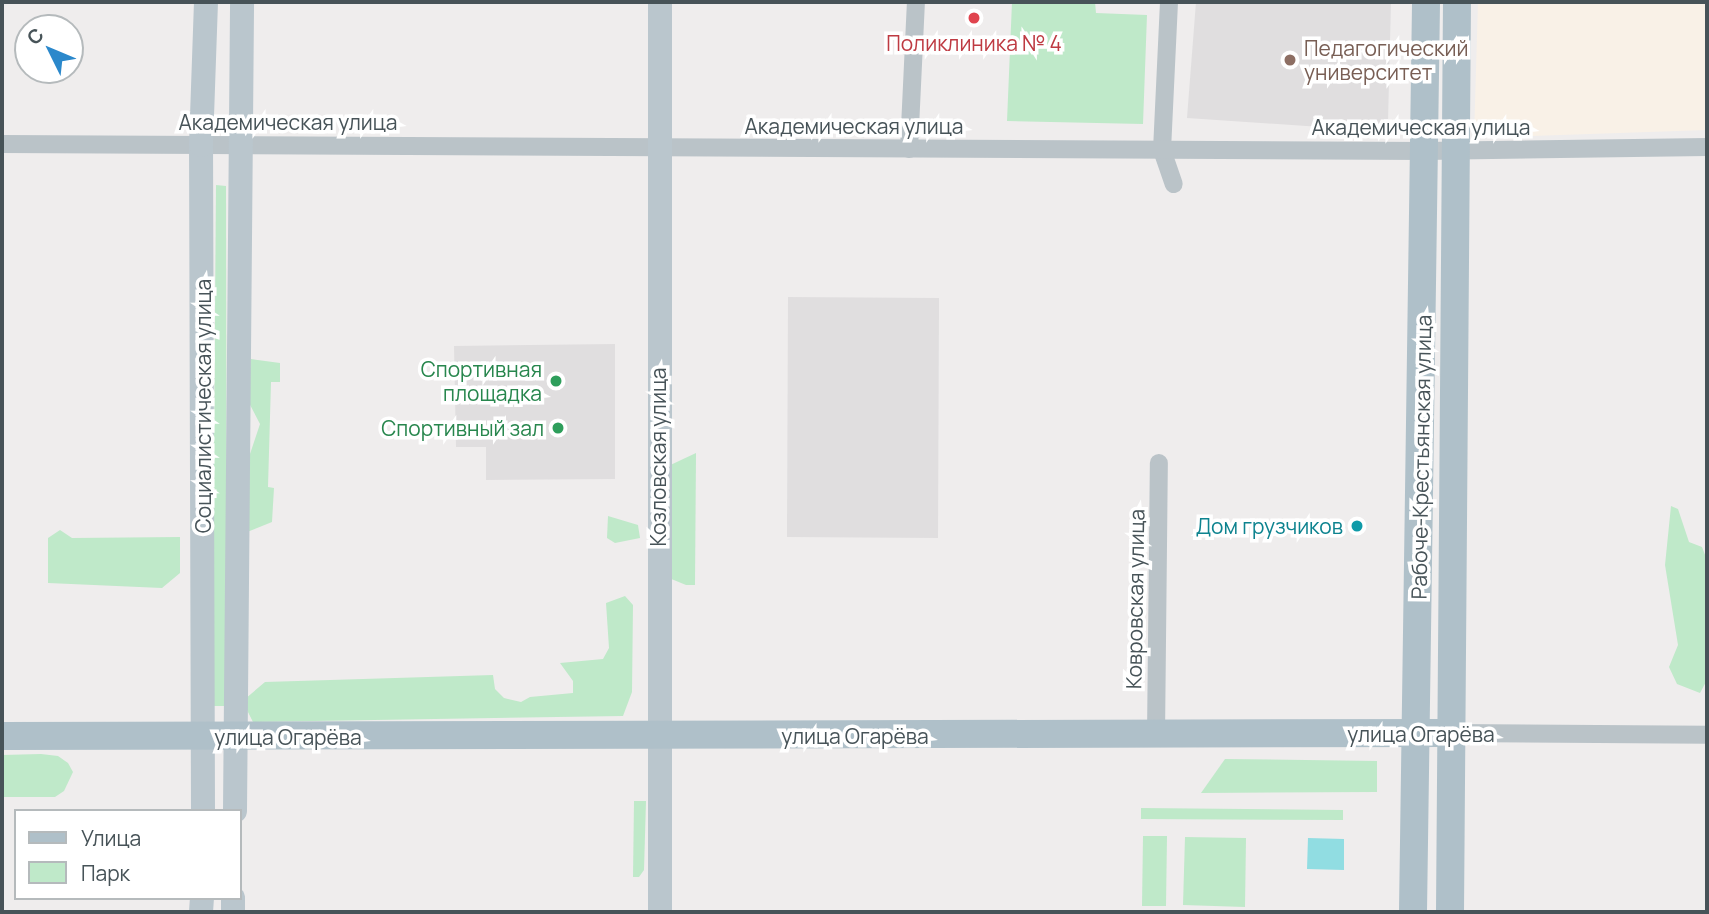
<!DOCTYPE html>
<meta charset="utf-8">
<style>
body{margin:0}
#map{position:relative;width:1709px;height:914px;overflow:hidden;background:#efeded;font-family:Manrope,sans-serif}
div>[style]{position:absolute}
.commercial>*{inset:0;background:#f9f1e7}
.education>*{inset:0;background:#e0dedf}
.green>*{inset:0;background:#bfe9c9}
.water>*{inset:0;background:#91dde2}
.street>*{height:18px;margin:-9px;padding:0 9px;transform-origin:9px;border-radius:9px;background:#bac3c8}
.secondary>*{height:24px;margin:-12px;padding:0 12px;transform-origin:12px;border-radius:12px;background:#bac6cd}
.primary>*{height:28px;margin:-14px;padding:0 14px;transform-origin:14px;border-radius:14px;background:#afc0c9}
.dots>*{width:19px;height:19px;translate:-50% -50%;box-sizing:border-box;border:4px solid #fff;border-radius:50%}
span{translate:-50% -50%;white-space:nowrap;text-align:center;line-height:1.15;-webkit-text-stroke:7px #fff;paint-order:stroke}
.health-label{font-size:21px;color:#be3a42}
.education-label{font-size:21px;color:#785e54}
.left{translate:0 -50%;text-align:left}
.street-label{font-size:21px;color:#475358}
.leisure-label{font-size:21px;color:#27864d}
.right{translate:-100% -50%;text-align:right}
.culture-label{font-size:21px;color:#0d838f}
.frame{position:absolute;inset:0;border:4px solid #475358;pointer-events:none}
.legend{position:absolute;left:14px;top:809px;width:228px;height:91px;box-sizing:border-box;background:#fff;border:2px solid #b5babc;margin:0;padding:9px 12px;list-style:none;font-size:21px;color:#475358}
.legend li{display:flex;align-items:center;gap:14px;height:35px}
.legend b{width:35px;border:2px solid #b5babc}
.north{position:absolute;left:14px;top:14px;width:70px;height:70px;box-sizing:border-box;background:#fff;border:2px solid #b5babc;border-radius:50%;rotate:313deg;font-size:19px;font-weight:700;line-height:28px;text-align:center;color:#475358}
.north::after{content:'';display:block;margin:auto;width:24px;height:32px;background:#2b88cb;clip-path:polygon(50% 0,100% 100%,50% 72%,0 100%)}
</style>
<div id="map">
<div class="commercial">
<i style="clip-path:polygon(1478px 2px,1707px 2px,1707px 130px,1474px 138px)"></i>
</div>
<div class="education">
<i style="clip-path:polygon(1196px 2px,1391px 2px,1388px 121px,1379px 131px,1187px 118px)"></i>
<i style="clip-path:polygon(788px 297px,939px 298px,938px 538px,787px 537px)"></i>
<i style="clip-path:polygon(615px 344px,615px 479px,486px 480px,486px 447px,456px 447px,454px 346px)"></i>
</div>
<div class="green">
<i style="clip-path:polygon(1012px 2px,1095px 2px,1096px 13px,1147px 15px,1143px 124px,1007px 121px)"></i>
<i style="clip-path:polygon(216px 185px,226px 186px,227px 706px,212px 706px)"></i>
<i style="clip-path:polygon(251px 359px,280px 363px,280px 382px,271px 382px,268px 487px,274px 488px,272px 522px,242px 534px,250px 454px,260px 424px,247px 399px)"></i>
<i style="clip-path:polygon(696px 453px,695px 585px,686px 585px,664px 576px,664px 468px)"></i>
<i style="clip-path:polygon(1671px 506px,1678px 509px,1689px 542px,1702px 547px,1707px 560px,1707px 680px,1700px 693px,1677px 684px,1669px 667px,1678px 645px,1665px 565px)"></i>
<i style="clip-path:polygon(608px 516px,638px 525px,640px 538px,615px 543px,607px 538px)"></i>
<i style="clip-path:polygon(60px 530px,72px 538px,180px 537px,180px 573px,162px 588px,48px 583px,48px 538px)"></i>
<i style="clip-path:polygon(625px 596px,633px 605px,632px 692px,623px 716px,253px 722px,247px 710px,245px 699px,265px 682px,493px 675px,495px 689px,504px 698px,521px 702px,530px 697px,573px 693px,573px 681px,560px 663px,603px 659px,609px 648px,606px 603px)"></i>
<i style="clip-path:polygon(41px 754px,58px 756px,68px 763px,73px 772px,64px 791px,55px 797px,2px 797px,2px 755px)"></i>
<i style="clip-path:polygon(1225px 759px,1377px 761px,1377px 792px,1201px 793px)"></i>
<i style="clip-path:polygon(634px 801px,646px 801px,644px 870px,639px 877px,633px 877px)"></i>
<i style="clip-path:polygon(1141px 808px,1343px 810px,1343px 820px,1141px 819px)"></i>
<i style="clip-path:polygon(1143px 836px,1167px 836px,1166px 906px,1142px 906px)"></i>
<i style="clip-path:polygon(1185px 837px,1246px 838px,1245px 907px,1183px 905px)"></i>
</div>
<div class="water">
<i style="clip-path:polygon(1308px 838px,1344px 839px,1344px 870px,1307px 869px)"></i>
</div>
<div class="street">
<i style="left:1169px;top:2px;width:148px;rotate:92.7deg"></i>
<i style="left:1162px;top:150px;width:36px;rotate:71deg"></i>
<i style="left:2px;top:144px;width:1422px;rotate:0.28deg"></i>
<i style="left:1424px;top:151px;width:283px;rotate:-0.8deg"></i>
<i style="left:909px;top:149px;width:147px;rotate:-87.3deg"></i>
<i style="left:1452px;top:733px;width:255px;rotate:0.4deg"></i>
<i style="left:1156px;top:736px;width:273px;rotate:-89.4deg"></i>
</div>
<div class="secondary">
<i style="left:203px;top:811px;width:666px;rotate:-90.17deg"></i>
<i style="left:201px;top:145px;width:143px;rotate:-88deg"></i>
<i style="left:235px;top:811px;width:809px;rotate:-89.5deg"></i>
<i style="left:201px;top:912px;width:14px;rotate:-86deg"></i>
<i style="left:233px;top:912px;width:14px;rotate:-90deg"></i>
<i style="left:660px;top:912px;width:910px;rotate:-90deg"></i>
</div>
<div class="primary">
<i style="left:2px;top:736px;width:1450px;rotate:-0.12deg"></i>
<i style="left:1413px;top:912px;width:910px;rotate:-89.18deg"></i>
<i style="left:1450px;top:912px;width:910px;rotate:-89.56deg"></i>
</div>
<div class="dots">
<i style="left:974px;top:18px;background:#e0444e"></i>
<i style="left:1290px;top:60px;background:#8d6e63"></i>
<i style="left:556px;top:381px;background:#2e9e5b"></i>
<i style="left:558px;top:428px;background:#2e9e5b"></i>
<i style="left:1357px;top:526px;background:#0f9aa8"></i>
</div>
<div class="health-label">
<span style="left:974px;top:43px">Поликлиника № 4</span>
</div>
<div class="education-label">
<span class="left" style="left:1304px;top:60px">Педагогический<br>университет</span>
</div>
<div class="street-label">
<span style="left:288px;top:122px">Академическая улица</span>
<span style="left:854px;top:126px">Академическая улица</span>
<span style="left:1421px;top:127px">Академическая улица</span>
<span style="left:203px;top:406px;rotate:-90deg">Социалистическая улица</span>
<span style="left:658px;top:457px;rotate:-90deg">Козловская улица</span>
<span style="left:1421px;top:457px;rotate:-89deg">Рабоче-Крестьянская улица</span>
<span style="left:1135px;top:599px;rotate:-89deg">Ковровская улица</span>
<span style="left:1421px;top:734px">улица Огарёва</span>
<span style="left:855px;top:736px">улица Огарёва</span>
<span style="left:288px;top:737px">улица Огарёва</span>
</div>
<div class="leisure-label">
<span class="right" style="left:542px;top:381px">Спортивная<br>площадка</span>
<span class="right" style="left:544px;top:428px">Спортивный зал</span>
</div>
<div class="culture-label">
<span class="right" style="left:1343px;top:526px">Дом грузчиков</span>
</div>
<div class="frame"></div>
<ul class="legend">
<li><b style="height:9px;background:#afc0c9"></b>Улица</li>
<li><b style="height:19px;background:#bfe9c9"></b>Парк</li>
</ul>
<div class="north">С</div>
</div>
